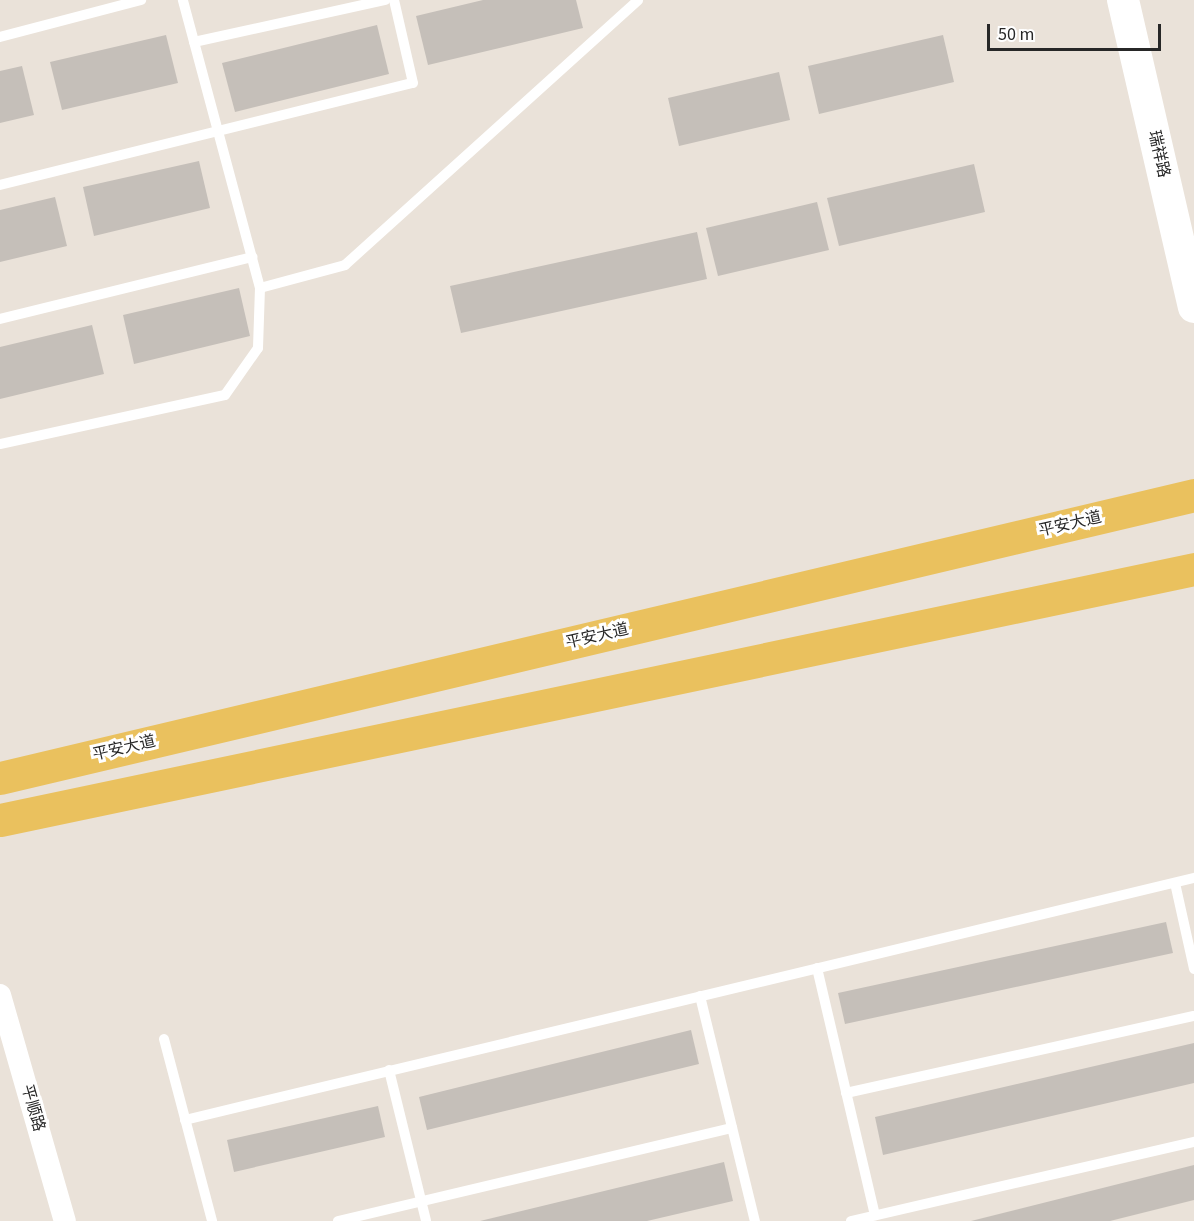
<!DOCTYPE html>
<meta charset="utf-8">
<style>
body{margin:0}
#map{position:relative;width:1194px;height:1221px;overflow:hidden;background:#eae2d9;font-family:"Source Sans 3","Noto Sans SC",sans-serif}
div>[style]{position:absolute}
.building>*{inset:0;background:#c5bfb9}
.lane>*{height:10px;margin:-5px;padding:0 5px;transform-origin:5px;border-radius:5px;background:#fff}
.street>*{height:22px;margin:-11px;padding:0 11px;transform-origin:11px;border-radius:11px;background:#fff}
.secondary>*{height:32px;margin:-16px;padding:0 16px;transform-origin:16px;border-radius:16px;background:#fff}
.primary>*{height:33px;margin:-16.5px;padding:0 16.5px;transform-origin:16.5px;border-radius:16.5px;background:#eac15e}
span{translate:-50% -50%;white-space:nowrap;text-align:center;line-height:1.15;-webkit-text-stroke:6px #fff;paint-order:stroke}
.street-label{font-size:16px;color:#272727}
.scale{position:absolute;left:987px;top:24px;width:174px;height:27px;box-sizing:border-box;border:3px solid #272727;border-top:0;padding-left:8px;font-size:18px;line-height:21px;white-space:nowrap;color:#272727;-webkit-text-stroke:4px #fff;paint-order:stroke}
</style>
<div id="map">
<div class="building">
<i style="clip-path:polygon(483px 0,576px 0,583px 28px,428px 65px,416px 16px)"></i>
<i style="clip-path:polygon(377px 25px,389px 74px,235px 112px,222px 63px)"></i>
<i style="clip-path:polygon(166px 35px,178px 83px,62px 110px,50px 62px)"></i>
<i style="clip-path:polygon(943px 35px,954px 82px,819px 114px,808px 66px)"></i>
<i style="clip-path:polygon(22px 66px,34px 115px,0 123px,0 71px)"></i>
<i style="clip-path:polygon(779px 72px,790px 120px,679px 146px,668px 98px)"></i>
<i style="clip-path:polygon(199px 161px,210px 208px,94px 236px,83px 187px)"></i>
<i style="clip-path:polygon(974px 164px,985px 212px,839px 246px,827px 198px)"></i>
<i style="clip-path:polygon(55px 197px,67px 246px,0 262px,0 210px)"></i>
<i style="clip-path:polygon(817px 202px,829px 250px,718px 276px,706px 228px)"></i>
<i style="clip-path:polygon(697px 232px,707px 279px,461px 333px,450px 286px)"></i>
<i style="clip-path:polygon(239px 288px,250px 336px,134px 364px,123px 315px)"></i>
<i style="clip-path:polygon(92px 325px,104px 374px,0 399px,0 347px)"></i>
<i style="clip-path:polygon(1166px 922px,1173px 953px,845px 1024px,838px 993px)"></i>
<i style="clip-path:polygon(691px 1030px,699px 1064px,427px 1130px,419px 1097px)"></i>
<i style="clip-path:polygon(1194px 1043px,1194px 1083px,883px 1155px,875px 1117px)"></i>
<i style="clip-path:polygon(378px 1106px,385px 1137px,234px 1172px,227px 1140px)"></i>
<i style="clip-path:polygon(724px 1162px,733px 1201px,647px 1221px,480px 1221px)"></i>
<i style="clip-path:polygon(1194px 1165px,1194px 1200px,1110px 1221px,971px 1221px)"></i>
</div>
<div class="lane">
<i style="left:0;top:37px;width:146px;rotate:-14.7deg"></i>
<i style="left:194px;top:42px;width:196px;rotate:-12.4deg"></i>
<i style="left:0;top:185px;width:425px;rotate:-13.9deg"></i>
<i style="left:413px;top:83px;width:85px;rotate:-102.9deg"></i>
<i style="left:260px;top:288px;width:88px;rotate:-15.1deg"></i>
<i style="left:345px;top:265px;width:395px;rotate:-42.1deg"></i>
<i style="left:0;top:319px;width:260px;rotate:-13.8deg"></i>
<i style="left:0;top:444px;width:230px;rotate:-12.3deg"></i>
<i style="left:225px;top:395px;width:57px;rotate:-54.9deg"></i>
<i style="left:258px;top:348px;width:60px;rotate:-88.1deg"></i>
<i style="left:260px;top:288px;width:298px;rotate:-105deg"></i>
<i style="left:1175px;top:883px;width:88px;rotate:77.5deg"></i>
<i style="left:817px;top:968px;width:254px;rotate:76.8deg"></i>
<i style="left:700px;top:996px;width:232px;rotate:76.3deg"></i>
<i style="left:164px;top:1039px;width:188px;rotate:75.2deg"></i>
<i style="left:389px;top:1070px;width:155px;rotate:76.2deg"></i>
<i style="left:846px;top:1093px;width:356px;rotate:-12.5deg"></i>
<i style="left:185px;top:1120px;width:1038px;rotate:-13.49deg"></i>
<i style="left:338px;top:1221px;width:405px;rotate:-13.3deg"></i>
<i style="left:851px;top:1221px;width:352px;rotate:-13deg"></i>
</div>
<div class="street">
<i style="left:0;top:995px;width:235px;rotate:74deg"></i>
</div>
<div class="secondary">
<i style="left:1123px;top:0;width:315px;rotate:77deg"></i>
</div>
<div class="primary">
<i style="left:0;top:778px;width:1227px;rotate:-13.33deg"></i>
<i style="left:0;top:820px;width:1220px;rotate:-11.87deg"></i>
</div>
<div class="street-label">
<span style="left:1159px;top:154px;rotate:77deg">瑞祥路</span>
<span style="left:1070px;top:524px;rotate:-13deg">平安大道</span>
<span style="left:597px;top:636px;rotate:-13deg">平安大道</span>
<span style="left:124px;top:748px;rotate:-13deg">平安大道</span>
<span style="left:33px;top:1108px;rotate:74deg">平顺路</span>
</div>
<div class="scale">50 m</div>
</div>
